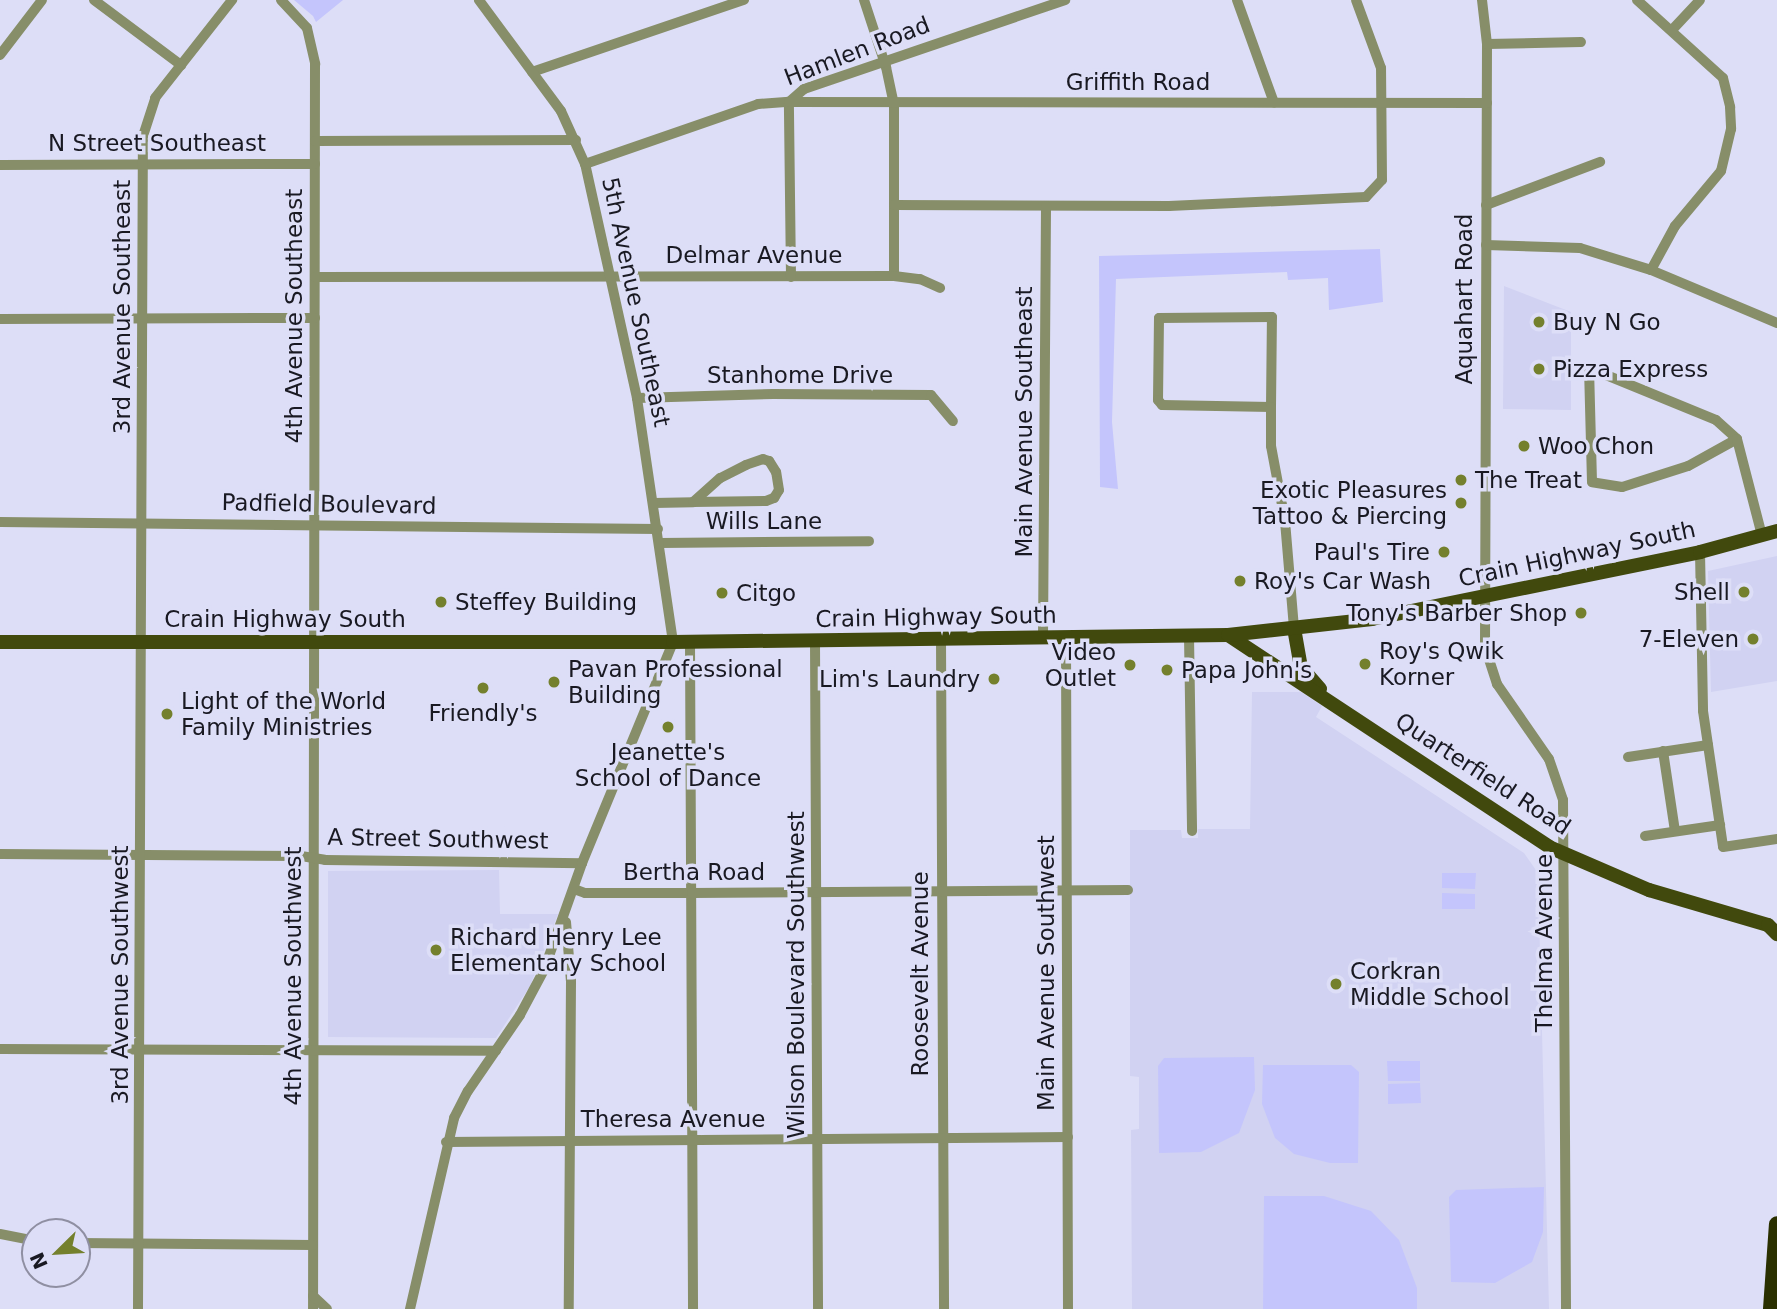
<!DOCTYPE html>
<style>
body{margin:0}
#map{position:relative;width:1777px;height:1309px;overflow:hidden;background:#dddef7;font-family:"DejaVu Sans",sans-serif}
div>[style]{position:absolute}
.built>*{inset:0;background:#d1d2f2}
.green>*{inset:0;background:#c4c5fc}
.minor>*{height:10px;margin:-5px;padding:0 5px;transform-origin:5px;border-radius:5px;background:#878e69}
.major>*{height:14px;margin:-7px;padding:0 7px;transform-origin:7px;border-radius:7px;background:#41490d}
.highway>*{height:16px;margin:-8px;padding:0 8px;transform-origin:8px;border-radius:8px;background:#2a3000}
.dots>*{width:19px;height:19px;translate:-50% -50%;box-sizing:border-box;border:4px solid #dddef7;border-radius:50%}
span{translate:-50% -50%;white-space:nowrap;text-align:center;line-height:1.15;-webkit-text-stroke:7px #dddef7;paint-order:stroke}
.street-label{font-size:23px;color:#191922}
.poi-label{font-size:23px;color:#191922}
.left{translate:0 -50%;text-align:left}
.right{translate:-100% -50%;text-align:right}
.north{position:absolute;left:21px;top:1218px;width:70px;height:70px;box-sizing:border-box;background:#dddef7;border:2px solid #8f8fa2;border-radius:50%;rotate:246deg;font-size:19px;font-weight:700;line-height:28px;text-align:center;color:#191922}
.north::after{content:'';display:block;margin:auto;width:24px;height:32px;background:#74802d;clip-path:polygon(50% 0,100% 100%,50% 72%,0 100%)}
</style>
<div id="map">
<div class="built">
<i style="clip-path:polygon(1504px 286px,1571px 312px,1571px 410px,1503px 409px)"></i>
<i style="clip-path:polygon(1777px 556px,1777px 681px,1711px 692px,1708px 571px)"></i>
<i style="clip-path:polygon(1252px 692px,1301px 692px,1322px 706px,1316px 717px,1524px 853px,1538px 873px,1549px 1309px,1132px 1309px,1131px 1130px,1139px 1129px,1139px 1077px,1130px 1076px,1130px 830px,1181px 830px,1182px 838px,1198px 838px,1198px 829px,1250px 829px)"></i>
<i style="clip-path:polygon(499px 870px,500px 914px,558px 914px,530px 986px,496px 1038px,328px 1037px,328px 871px)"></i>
</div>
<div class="green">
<i style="clip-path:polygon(294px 0,343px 0,316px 22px,313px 16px)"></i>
<i style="clip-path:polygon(1380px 249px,1383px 302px,1329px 310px,1328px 278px,1288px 280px,1287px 272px,1116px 279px,1112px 422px,1118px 489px,1100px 487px,1099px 256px)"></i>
<i style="clip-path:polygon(1442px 873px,1476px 873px,1475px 889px,1442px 888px)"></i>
<i style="clip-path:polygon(1442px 893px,1475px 894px,1475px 909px,1442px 909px)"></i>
<i style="clip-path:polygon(1254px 1057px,1255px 1090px,1239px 1133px,1201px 1152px,1159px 1153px,1158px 1066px,1164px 1058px)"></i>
<i style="clip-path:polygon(1387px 1061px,1420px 1061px,1420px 1081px,1388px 1081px)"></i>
<i style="clip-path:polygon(1263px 1065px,1351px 1065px,1359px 1072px,1358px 1163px,1330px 1163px,1294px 1154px,1275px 1138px,1262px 1104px)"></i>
<i style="clip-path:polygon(1420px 1083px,1421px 1103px,1388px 1104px,1388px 1084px)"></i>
<i style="clip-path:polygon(1544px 1187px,1543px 1232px,1532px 1262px,1495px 1283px,1451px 1282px,1449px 1197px,1456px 1190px)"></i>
<i style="clip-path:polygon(1264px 1196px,1324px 1196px,1371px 1211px,1399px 1240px,1417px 1288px,1417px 1309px,1263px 1309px)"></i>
</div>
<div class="minor">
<i style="left:94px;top:0;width:109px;rotate:36.8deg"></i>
<i style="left:281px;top:0;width:38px;rotate:47deg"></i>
<i style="left:307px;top:28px;width:37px;rotate:77deg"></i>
<i style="left:315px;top:64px;width:1245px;rotate:90.09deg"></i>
<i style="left:864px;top:0;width:71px;rotate:71.8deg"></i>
<i style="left:886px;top:67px;width:38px;rotate:78deg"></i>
<i style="left:894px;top:104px;width:172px;rotate:90deg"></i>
<i style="left:1237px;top:0;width:109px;rotate:70.2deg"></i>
<i style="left:1482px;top:0;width:44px;rotate:83.5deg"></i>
<i style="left:1487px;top:44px;width:603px;rotate:90.19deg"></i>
<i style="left:1485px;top:647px;width:39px;rotate:72deg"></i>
<i style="left:1497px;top:684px;width:91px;rotate:55.3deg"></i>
<i style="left:1549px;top:759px;width:43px;rotate:71.1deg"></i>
<i style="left:1563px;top:800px;width:509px;rotate:89.66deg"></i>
<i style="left:1637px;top:0;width:116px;rotate:42.2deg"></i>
<i style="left:1723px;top:78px;width:30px;rotate:76deg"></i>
<i style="left:1730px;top:107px;width:22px;rotate:87deg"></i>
<i style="left:1731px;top:129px;width:43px;rotate:103.4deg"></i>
<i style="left:1721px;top:171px;width:72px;rotate:129.9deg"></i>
<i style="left:1675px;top:226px;width:50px;rotate:118.6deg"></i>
<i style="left:1672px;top:30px;width:41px;rotate:-47deg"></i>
<i style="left:1487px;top:44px;width:94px;rotate:-1.2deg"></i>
<i style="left:0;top:55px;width:69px;rotate:-52.6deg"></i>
<i style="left:532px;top:72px;width:224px;rotate:-18.8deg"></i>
<i style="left:315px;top:141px;width:261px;rotate:-0.2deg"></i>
<i style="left:585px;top:164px;width:183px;rotate:-19.1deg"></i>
<i style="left:758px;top:104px;width:31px;rotate:-4deg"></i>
<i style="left:789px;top:102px;width:20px;rotate:-41deg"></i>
<i style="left:804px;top:89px;width:276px;rotate:-18.8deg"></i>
<i style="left:0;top:165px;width:315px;rotate:-0.2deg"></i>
<i style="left:894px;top:205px;width:275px;rotate:0.2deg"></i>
<i style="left:1169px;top:206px;width:197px;rotate:-2.6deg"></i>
<i style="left:1366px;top:197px;width:23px;rotate:-47deg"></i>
<i style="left:1382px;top:180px;width:112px;rotate:-90.5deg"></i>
<i style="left:1381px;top:68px;width:72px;rotate:-110.2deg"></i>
<i style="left:1486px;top:205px;width:122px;rotate:-20.7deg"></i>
<i style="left:1486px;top:245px;width:94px;rotate:1.8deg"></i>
<i style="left:1580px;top:248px;width:74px;rotate:17.2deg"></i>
<i style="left:1651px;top:270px;width:137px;rotate:22.8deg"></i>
<i style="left:315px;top:277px;width:579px;rotate:-0.1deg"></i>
<i style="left:894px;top:276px;width:26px;rotate:7deg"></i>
<i style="left:920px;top:279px;width:22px;rotate:24deg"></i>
<i style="left:791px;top:277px;width:175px;rotate:-90.7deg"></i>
<i style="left:789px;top:102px;width:698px;rotate:0.08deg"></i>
<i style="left:0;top:319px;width:315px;rotate:-0.2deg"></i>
<i style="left:1589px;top:368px;width:137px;rotate:22.3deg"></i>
<i style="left:1716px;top:420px;width:28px;rotate:42deg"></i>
<i style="left:1737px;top:439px;width:56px;rotate:151.1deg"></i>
<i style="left:1688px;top:466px;width:69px;rotate:162.3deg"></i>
<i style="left:1622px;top:487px;width:30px;rotate:-171deg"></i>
<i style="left:1592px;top:482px;width:114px;rotate:-91.5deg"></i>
<i style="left:637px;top:398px;width:136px;rotate:-1.7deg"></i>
<i style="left:773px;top:394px;width:158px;rotate:0.4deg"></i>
<i style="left:931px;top:395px;width:34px;rotate:50deg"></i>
<i style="left:1271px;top:407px;width:90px;rotate:-89.4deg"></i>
<i style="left:1272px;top:317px;width:113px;rotate:179.5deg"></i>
<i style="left:1159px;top:318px;width:82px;rotate:90.7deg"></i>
<i style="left:1158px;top:400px;width:6px;rotate:51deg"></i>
<i style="left:1162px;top:405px;width:109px;rotate:1.1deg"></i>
<i style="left:1271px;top:407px;width:39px;rotate:90deg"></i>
<i style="left:1271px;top:446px;width:76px;rotate:79.4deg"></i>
<i style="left:1285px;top:521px;width:107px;rotate:85.2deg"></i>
<i style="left:1737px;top:439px;width:100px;rotate:75.5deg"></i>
<i style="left:654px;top:503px;width:39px;rotate:-1deg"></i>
<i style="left:693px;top:502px;width:73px;rotate:-0.8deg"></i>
<i style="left:766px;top:501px;width:9px;rotate:-21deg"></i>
<i style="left:774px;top:498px;width:9px;rotate:-58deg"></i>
<i style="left:779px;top:490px;width:18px;rotate:-99deg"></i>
<i style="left:776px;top:472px;width:13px;rotate:-122deg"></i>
<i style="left:769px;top:461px;width:6px;rotate:-162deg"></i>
<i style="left:763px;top:459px;width:18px;rotate:161deg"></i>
<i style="left:746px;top:465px;width:29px;rotate:153deg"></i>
<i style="left:720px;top:478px;width:36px;rotate:138deg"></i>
<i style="left:0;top:522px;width:658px;rotate:0.61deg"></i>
<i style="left:660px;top:543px;width:209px;rotate:-0.5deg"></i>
<i style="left:1700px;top:552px;width:159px;rotate:88.9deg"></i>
<i style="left:1703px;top:711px;width:137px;rotate:81.6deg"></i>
<i style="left:1723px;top:847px;width:55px;rotate:-8.4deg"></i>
<i style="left:1189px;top:636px;width:195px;rotate:89.1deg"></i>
<i style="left:1043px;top:638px;width:432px;rotate:-89.6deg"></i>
<i style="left:1066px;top:638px;width:671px;rotate:89.83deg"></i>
<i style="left:941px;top:639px;width:670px;rotate:89.74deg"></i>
<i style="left:815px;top:641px;width:668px;rotate:89.74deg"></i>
<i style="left:690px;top:642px;width:667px;rotate:89.74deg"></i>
<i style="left:1663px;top:751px;width:81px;rotate:81.5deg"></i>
<i style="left:1628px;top:757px;width:81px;rotate:-8.5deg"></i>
<i style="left:1645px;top:836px;width:76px;rotate:-8.3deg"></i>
<i style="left:0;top:854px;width:301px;rotate:0.4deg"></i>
<i style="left:301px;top:856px;width:24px;rotate:9deg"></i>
<i style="left:325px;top:860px;width:257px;rotate:0.7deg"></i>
<i style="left:574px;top:889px;width:12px;rotate:20deg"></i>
<i style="left:585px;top:893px;width:107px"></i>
<i style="left:692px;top:893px;width:436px;rotate:-0.4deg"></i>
<i style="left:566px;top:922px;width:60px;rotate:85.2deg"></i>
<i style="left:571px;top:982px;width:327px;rotate:90.4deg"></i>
<i style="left:0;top:1049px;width:496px;rotate:0.2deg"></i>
<i style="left:446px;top:1142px;width:622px;rotate:-0.46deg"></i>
<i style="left:0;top:1234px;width:36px;rotate:11deg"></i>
<i style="left:77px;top:1243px;width:236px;rotate:0.5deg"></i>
<i style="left:313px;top:1296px;width:19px;rotate:43deg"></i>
<i style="left:138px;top:1309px;width:1173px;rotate:-89.76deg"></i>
<i style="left:143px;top:136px;width:40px;rotate:-72deg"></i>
<i style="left:155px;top:98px;width:125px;rotate:-51.8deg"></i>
<i style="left:410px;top:1309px;width:196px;rotate:-77deg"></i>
<i style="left:454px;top:1118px;width:30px;rotate:-63deg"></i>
<i style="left:468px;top:1091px;width:92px;rotate:-55.6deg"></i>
<i style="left:520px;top:1015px;width:51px;rotate:-61.9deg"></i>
<i style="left:544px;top:970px;width:114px;rotate:-70.4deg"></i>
<i style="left:582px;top:863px;width:239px;rotate:-67.6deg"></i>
<i style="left:673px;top:642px;width:247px;rotate:-98.4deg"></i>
<i style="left:637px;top:398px;width:240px;rotate:-102.5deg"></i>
<i style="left:585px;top:164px;width:58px;rotate:-114.4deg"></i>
<i style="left:561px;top:111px;width:138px;rotate:-126.5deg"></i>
</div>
<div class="major">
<i style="left:1294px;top:628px;width:40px;rotate:80deg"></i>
<i style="left:1301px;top:667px;width:29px;rotate:49deg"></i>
<i style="left:1228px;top:635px;width:385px;rotate:33.4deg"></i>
<i style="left:1549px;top:847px;width:109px;rotate:23.3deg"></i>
<i style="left:1649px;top:890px;width:124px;rotate:16.4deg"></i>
<i style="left:1768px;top:925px;width:13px;rotate:45deg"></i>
<i style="left:0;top:642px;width:673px"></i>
<i style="left:673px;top:642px;width:555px;rotate:-0.72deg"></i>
<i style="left:1228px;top:635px;width:145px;rotate:-6.3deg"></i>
<i style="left:1372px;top:619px;width:335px;rotate:-11.5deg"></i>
<i style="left:1700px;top:552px;width:80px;rotate:-15.3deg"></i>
</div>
<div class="highway">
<i style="left:1771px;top:1309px;width:85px;rotate:-86deg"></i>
</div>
<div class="dots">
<i style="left:1539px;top:322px;background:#74802d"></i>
<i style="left:1539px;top:369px;background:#74802d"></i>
<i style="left:1524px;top:446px;background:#74802d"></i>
<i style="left:1461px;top:480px;background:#74802d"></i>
<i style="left:1461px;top:503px;background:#74802d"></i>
<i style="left:1444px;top:552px;background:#74802d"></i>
<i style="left:1240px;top:581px;background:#74802d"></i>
<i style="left:1744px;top:592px;background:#74802d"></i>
<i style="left:722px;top:593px;background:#74802d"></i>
<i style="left:441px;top:602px;background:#74802d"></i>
<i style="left:1581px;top:613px;background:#74802d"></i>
<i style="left:1753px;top:639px;background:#74802d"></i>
<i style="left:1365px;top:664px;background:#74802d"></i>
<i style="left:1130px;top:665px;background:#74802d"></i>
<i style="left:1167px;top:670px;background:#74802d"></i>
<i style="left:994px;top:679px;background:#74802d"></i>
<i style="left:554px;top:682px;background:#74802d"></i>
<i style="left:483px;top:688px;background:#74802d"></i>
<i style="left:167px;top:714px;background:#74802d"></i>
<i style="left:668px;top:727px;background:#74802d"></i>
<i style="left:436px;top:950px;background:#74802d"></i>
<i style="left:1336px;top:984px;background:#74802d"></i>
</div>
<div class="street-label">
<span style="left:857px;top:51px;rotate:-21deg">Hamlen Road</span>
<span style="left:1138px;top:82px">Griffith Road</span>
<span style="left:157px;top:143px">N Street Southeast</span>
<span style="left:754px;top:255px">Delmar Avenue</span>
<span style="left:1464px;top:299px;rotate:-90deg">Aquahart Road</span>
<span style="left:636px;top:302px;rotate:78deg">5th Avenue Southeast</span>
<span style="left:122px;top:307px;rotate:-90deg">3rd Avenue Southeast</span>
<span style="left:294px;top:316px;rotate:-90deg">4th Avenue Southeast</span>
<span style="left:800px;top:375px">Stanhome Drive</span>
<span style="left:1024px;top:422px;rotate:-90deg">Main Avenue Southeast</span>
<span style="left:329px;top:504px;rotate:1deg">Padfield Boulevard</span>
<span style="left:764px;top:521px">Wills Lane</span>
<span style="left:1577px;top:554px;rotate:-12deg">Crain Highway South</span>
<span style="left:936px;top:617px;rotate:-1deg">Crain Highway South</span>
<span style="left:285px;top:619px">Crain Highway South</span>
<span style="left:1483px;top:774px;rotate:33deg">Quarterfield Road</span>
<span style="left:438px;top:839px;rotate:1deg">A Street Southwest</span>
<span style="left:694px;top:872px">Bertha Road</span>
<span style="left:1544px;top:943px;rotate:-90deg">Thelma Avenue</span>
<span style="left:1046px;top:973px;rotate:-90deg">Main Avenue Southwest</span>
<span style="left:920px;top:974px;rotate:-90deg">Roosevelt Avenue</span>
<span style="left:120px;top:975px;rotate:-90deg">3rd Avenue Southwest</span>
<span style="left:796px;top:975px;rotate:-90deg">Wilson Boulevard Southwest</span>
<span style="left:293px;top:976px;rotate:-90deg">4th Avenue Southwest</span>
<span style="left:673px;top:1119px">Theresa Avenue</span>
</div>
<div class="poi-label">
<span class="left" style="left:1553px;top:322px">Buy N Go</span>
<span class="left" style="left:1553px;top:369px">Pizza Express</span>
<span class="left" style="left:1538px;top:446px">Woo Chon</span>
<span class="left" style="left:1475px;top:480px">The Treat</span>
<span class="right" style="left:1447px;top:503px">Exotic Pleasures<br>Tattoo &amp; Piercing</span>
<span class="right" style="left:1430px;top:552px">Paul's Tire</span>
<span class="left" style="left:1254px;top:581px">Roy's Car Wash</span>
<span class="right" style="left:1730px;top:592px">Shell</span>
<span class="left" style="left:736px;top:593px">Citgo</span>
<span class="left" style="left:455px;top:602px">Steffey Building</span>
<span class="right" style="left:1567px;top:613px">Tony's Barber Shop</span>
<span class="right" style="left:1739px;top:639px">7-Eleven</span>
<span class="left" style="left:1379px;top:664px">Roy's Qwik<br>Korner</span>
<span class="right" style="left:1116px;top:665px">Video<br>Outlet</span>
<span class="left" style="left:568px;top:682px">Pavan Professional<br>Building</span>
<span class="left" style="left:1181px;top:670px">Papa John's</span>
<span class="right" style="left:980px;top:679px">Lim's Laundry</span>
<span class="left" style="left:181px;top:714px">Light of the World<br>Family Ministries</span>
<span style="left:483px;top:713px">Friendly's</span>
<span style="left:668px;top:765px">Jeanette's<br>School of Dance</span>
<span class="left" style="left:450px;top:950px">Richard Henry Lee<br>Elementary School</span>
<span class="left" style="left:1350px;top:984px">Corkran<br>Middle School</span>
</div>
<div class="north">N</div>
</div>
